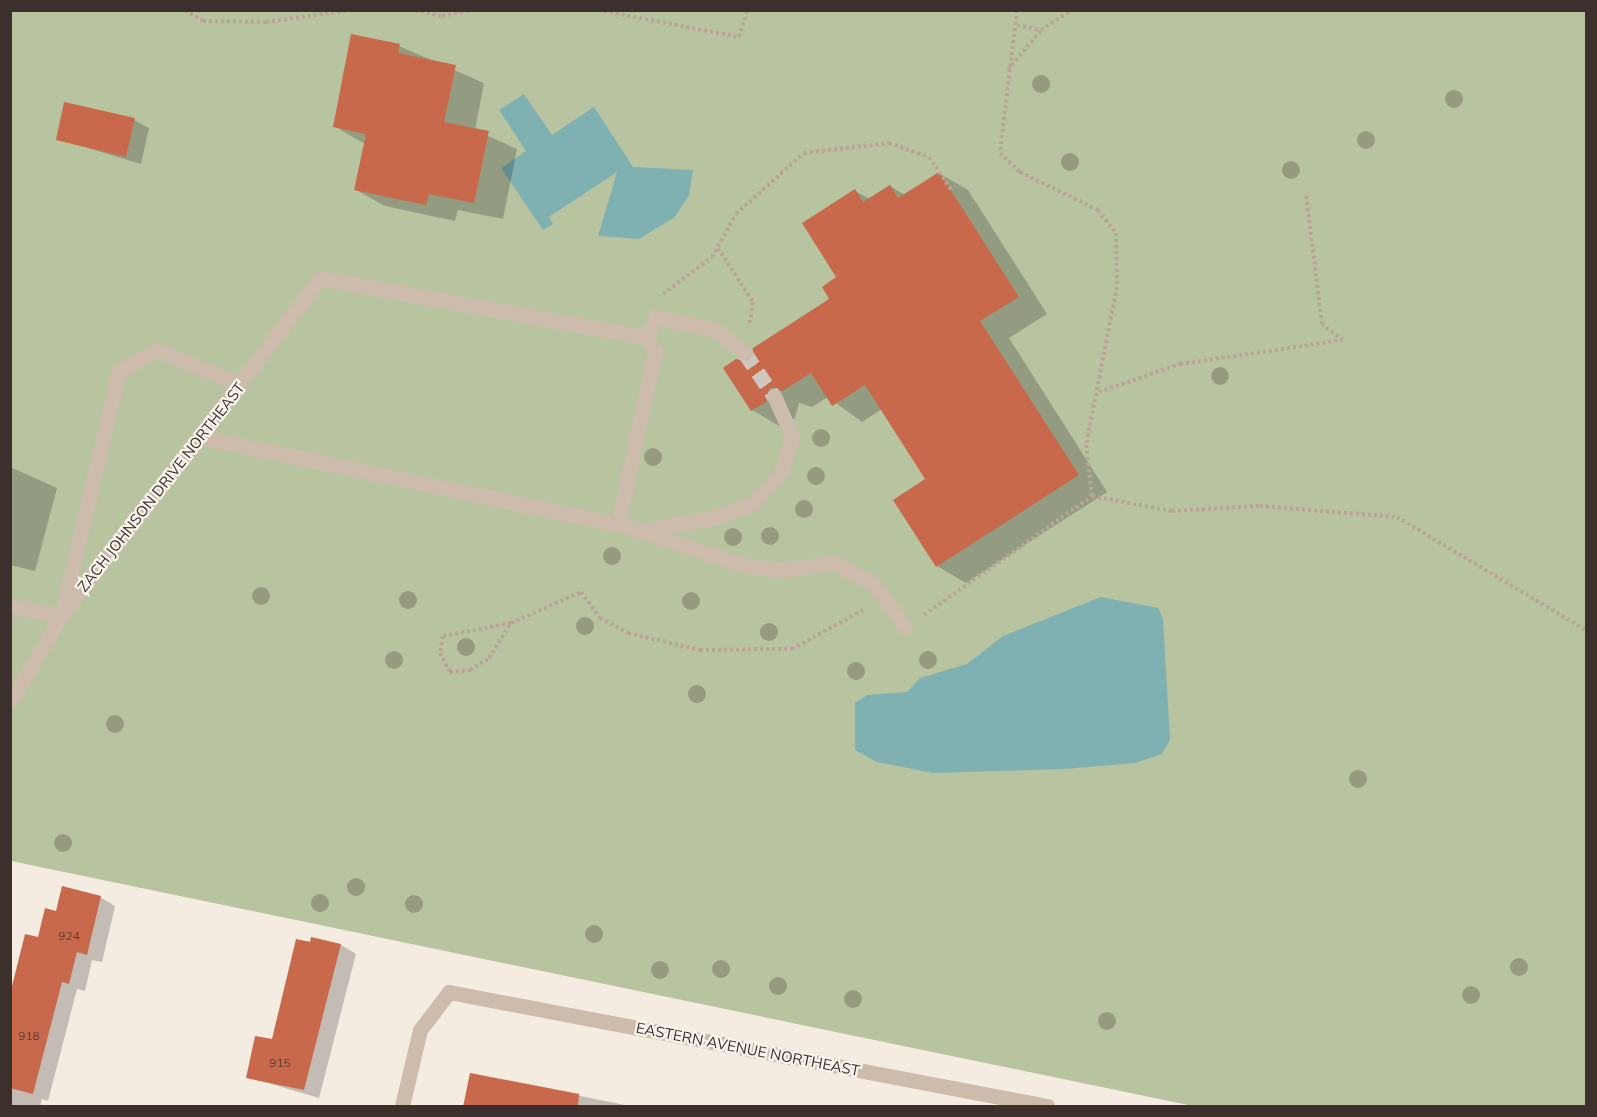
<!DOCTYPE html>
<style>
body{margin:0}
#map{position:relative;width:1597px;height:1117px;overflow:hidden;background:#f4ebe1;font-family:Mulish,sans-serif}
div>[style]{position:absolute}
.green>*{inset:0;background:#b8c4a0}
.water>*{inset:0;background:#7fb0b2}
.shadow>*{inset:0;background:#0003}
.building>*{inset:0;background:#c8694b}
.minor-tunnel>*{height:15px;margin-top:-7.5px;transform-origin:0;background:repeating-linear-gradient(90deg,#cfc6bd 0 15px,transparent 0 23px)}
.path>*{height:4px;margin-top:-2px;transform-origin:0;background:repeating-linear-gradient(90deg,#b9a596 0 3px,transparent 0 6px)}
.minor>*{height:15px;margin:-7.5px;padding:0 7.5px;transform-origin:7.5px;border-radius:7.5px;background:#cdbbac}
.trees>*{width:18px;height:18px;margin:-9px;border-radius:50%;background:#969b7f}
span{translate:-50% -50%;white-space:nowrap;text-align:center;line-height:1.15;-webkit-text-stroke:4.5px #fbf5ee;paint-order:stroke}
.number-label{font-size:12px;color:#5e3e33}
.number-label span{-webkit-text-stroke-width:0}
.street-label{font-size:15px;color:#3b302b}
.frame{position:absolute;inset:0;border:12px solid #3b302b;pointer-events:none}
</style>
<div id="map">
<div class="green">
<i style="clip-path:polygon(11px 11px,1586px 11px,1586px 1106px,1193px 1106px,11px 861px)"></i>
</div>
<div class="water">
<i style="clip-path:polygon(524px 94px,552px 135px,594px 107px,633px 167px,693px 170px,689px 195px,675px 217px,639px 239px,598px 236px,617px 172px,549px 217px,553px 224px,543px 230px,501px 168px,526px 151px,499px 110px)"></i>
<i style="clip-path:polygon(1101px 597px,1158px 608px,1163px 618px,1170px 740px,1162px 754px,1135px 763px,1064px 769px,933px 773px,877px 762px,855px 750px,855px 703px,867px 695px,907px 692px,920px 678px,967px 664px,1003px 636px)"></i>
</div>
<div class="shadow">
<i style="clip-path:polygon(399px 46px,484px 83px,475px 130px,517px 149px,503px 219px,458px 210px,455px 221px,385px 206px,356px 190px,365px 144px,334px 126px)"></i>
<i style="clip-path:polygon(134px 120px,149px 128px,141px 164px,58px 139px)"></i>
<i style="clip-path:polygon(939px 173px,968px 190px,1047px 314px,1009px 338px,1107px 492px,966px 583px,937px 566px,927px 480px,882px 409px,862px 422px,828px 397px,812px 407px,799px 403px,795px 418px,781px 427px,752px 410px,725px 368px,750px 363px,831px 299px,855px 191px,870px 199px,890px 186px,905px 195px)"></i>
<i style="clip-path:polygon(10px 467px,57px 488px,35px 571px,10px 565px)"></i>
<i style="clip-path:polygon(100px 897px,115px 906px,102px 962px,92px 960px,85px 991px,77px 989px,48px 1101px,42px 1099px,40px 1106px,10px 1106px,10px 998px,57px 912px)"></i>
<i style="clip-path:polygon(297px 940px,341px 945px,356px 954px,319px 1098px,247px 1077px,274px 1041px)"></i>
<i style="clip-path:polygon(471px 1074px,630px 1106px,465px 1106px)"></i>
</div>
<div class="building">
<i style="clip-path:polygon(351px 34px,400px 44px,398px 53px,456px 65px,444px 122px,489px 131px,474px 203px,429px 194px,426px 205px,354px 190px,366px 134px,333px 127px)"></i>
<i style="clip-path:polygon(64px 102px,135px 118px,126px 157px,56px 140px)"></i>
<i style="clip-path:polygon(939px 172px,1019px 297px,980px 321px,1079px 475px,936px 567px,893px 500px,925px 479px,865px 385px,832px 406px,811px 373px,782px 391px,770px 387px,766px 402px,751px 411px,723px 368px,736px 359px,749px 362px,753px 348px,829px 299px,822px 287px,836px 277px,802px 223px,855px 189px,863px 202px,890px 185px,898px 198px)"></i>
<i style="clip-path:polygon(62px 886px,101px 896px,87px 955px,77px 952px,69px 984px,62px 982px,33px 1094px,10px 1088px,10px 994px,25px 934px,38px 937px,45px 908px,56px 911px)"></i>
<i style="clip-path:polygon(311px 937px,341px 944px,304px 1090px,246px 1078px,255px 1036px,272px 1039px,296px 939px,310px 942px)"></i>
<i style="clip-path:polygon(470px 1073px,579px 1094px,578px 1107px,463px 1107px)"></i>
</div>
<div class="minor-tunnel">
<i style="left:745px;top:353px;width:52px;rotate:56deg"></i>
</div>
<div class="path">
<i style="left:185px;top:10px;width:21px;rotate:31deg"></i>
<i style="left:203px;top:21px;width:63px;rotate:0.9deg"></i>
<i style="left:266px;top:22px;width:86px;rotate:-8deg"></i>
<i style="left:415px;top:10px;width:28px;rotate:13deg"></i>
<i style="left:442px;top:16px;width:30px;rotate:-12deg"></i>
<i style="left:598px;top:10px;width:144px;rotate:10.8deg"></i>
<i style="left:739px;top:37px;width:28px;rotate:-73deg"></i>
<i style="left:1017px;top:10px;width:144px;rotate:96.8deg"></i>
<i style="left:1000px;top:153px;width:28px;rotate:44deg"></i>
<i style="left:1020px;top:172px;width:87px;rotate:26deg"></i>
<i style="left:1098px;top:210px;width:29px;rotate:52deg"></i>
<i style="left:1116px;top:233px;width:54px;rotate:88.9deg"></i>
<i style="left:1117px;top:287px;width:161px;rotate:101.1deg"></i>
<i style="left:1086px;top:445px;width:51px;rotate:83.3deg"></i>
<i style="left:1017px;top:25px;width:25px;rotate:12deg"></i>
<i style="left:1041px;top:30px;width:37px;rotate:-33deg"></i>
<i style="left:1008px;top:70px;width:52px;rotate:-50.5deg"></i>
<i style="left:718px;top:248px;width:64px;rotate:57.1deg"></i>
<i style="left:753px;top:302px;width:24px;rotate:99deg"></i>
<i style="left:663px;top:294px;width:61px;rotate:-37.1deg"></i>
<i style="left:712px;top:257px;width:49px;rotate:-60.8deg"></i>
<i style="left:736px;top:214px;width:91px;rotate:-41.9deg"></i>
<i style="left:804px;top:153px;width:86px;rotate:-6.7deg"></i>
<i style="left:889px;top:143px;width:42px;rotate:19.3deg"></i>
<i style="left:929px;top:157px;width:40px;rotate:56deg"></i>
<i style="left:1099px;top:392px;width:86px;rotate:-19.1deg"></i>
<i style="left:1180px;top:364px;width:165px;rotate:-8.4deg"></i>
<i style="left:1343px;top:340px;width:26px;rotate:-143deg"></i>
<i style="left:1322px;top:324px;width:132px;rotate:-97deg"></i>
<i style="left:924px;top:615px;width:206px;rotate:-35.3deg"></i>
<i style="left:1092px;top:496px;width:81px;rotate:10.6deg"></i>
<i style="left:1172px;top:511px;width:88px;rotate:-3.3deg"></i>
<i style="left:1260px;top:506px;width:137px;rotate:4.6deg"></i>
<i style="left:1397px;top:517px;width:220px;rotate:30.9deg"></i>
<i style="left:511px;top:623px;width:69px;rotate:169.2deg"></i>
<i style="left:443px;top:636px;width:17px;rotate:100deg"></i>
<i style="left:440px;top:653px;width:21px;rotate:62deg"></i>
<i style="left:450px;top:672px;width:20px;rotate:-6deg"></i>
<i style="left:470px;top:670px;width:22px;rotate:-32deg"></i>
<i style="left:489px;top:658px;width:41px;rotate:-57.8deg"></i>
<i style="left:511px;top:623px;width:77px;rotate:-23.9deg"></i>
<i style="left:581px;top:592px;width:32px;rotate:54deg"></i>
<i style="left:600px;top:618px;width:32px;rotate:28deg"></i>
<i style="left:628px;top:633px;width:74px;rotate:13.3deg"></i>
<i style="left:700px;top:650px;width:92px;rotate:-0.6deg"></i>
<i style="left:792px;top:649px;width:81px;rotate:-28.8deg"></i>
</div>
<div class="minor">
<i style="left:646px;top:337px;width:22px;rotate:-63deg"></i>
<i style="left:656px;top:317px;width:60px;rotate:12.4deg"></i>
<i style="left:715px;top:330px;width:38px;rotate:37deg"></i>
<i style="left:200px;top:437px;width:427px;rotate:11.8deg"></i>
<i style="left:618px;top:524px;width:132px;rotate:18.2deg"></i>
<i style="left:743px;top:565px;width:33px;rotate:9deg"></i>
<i style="left:776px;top:570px;width:58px;rotate:-6.9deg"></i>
<i style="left:834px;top:563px;width:45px;rotate:27.7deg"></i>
<i style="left:874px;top:584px;width:53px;rotate:54.2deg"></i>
<i style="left:644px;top:530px;width:70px;rotate:-9.9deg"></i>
<i style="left:713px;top:518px;width:41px;rotate:-19.7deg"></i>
<i style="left:752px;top:504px;width:41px;rotate:-47deg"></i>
<i style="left:780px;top:474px;width:40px;rotate:-72deg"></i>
<i style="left:792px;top:436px;width:44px;rotate:-114.2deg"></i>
<i style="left:10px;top:606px;width:52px;rotate:11.1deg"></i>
<i style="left:61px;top:616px;width:252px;rotate:-76.7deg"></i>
<i style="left:119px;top:371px;width:43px;rotate:-28.9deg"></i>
<i style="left:157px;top:350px;width:90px;rotate:22.3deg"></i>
<i style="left:10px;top:702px;width:100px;rotate:-59.3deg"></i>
<i style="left:61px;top:616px;width:426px;rotate:-52.5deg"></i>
<i style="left:320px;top:278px;width:331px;rotate:10.3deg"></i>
<i style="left:646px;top:337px;width:17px;rotate:57deg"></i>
<i style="left:655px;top:351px;width:177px;rotate:102.1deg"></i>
<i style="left:402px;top:1106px;width:78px;rotate:-76.7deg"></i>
<i style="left:420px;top:1030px;width:48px;rotate:-52.7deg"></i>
<i style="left:449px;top:992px;width:609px;rotate:10.79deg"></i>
</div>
<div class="trees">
<i style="left:1041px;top:84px"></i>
<i style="left:1454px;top:99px"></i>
<i style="left:1366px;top:140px"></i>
<i style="left:1070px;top:162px"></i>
<i style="left:1291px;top:170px"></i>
<i style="left:1220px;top:376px"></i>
<i style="left:821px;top:438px"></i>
<i style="left:653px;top:457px"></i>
<i style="left:816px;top:476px"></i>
<i style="left:804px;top:509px"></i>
<i style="left:770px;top:536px"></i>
<i style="left:733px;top:537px"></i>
<i style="left:612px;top:556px"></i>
<i style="left:261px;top:596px"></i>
<i style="left:408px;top:600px"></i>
<i style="left:691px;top:601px"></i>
<i style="left:585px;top:626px"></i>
<i style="left:769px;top:632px"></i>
<i style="left:466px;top:647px"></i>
<i style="left:394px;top:660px"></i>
<i style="left:928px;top:660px"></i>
<i style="left:856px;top:671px"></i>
<i style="left:697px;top:694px"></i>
<i style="left:115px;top:724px"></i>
<i style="left:1358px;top:779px"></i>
<i style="left:63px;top:843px"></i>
<i style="left:356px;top:887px"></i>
<i style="left:320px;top:903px"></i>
<i style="left:414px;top:904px"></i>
<i style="left:594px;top:934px"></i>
<i style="left:1519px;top:967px"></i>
<i style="left:721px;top:969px"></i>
<i style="left:660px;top:970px"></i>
<i style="left:778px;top:986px"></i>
<i style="left:1471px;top:995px"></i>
<i style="left:853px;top:999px"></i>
<i style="left:1107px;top:1021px"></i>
</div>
<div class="number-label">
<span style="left:69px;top:936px">924</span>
<span style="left:29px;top:1036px">918</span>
<span style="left:280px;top:1063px">915</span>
</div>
<div class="street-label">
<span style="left:161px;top:487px;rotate:-52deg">ZACH JOHNSON DRIVE NORTHEAST</span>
<span style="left:748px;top:1049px;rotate:11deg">EASTERN AVENUE NORTHEAST</span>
</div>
<div class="frame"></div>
</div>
